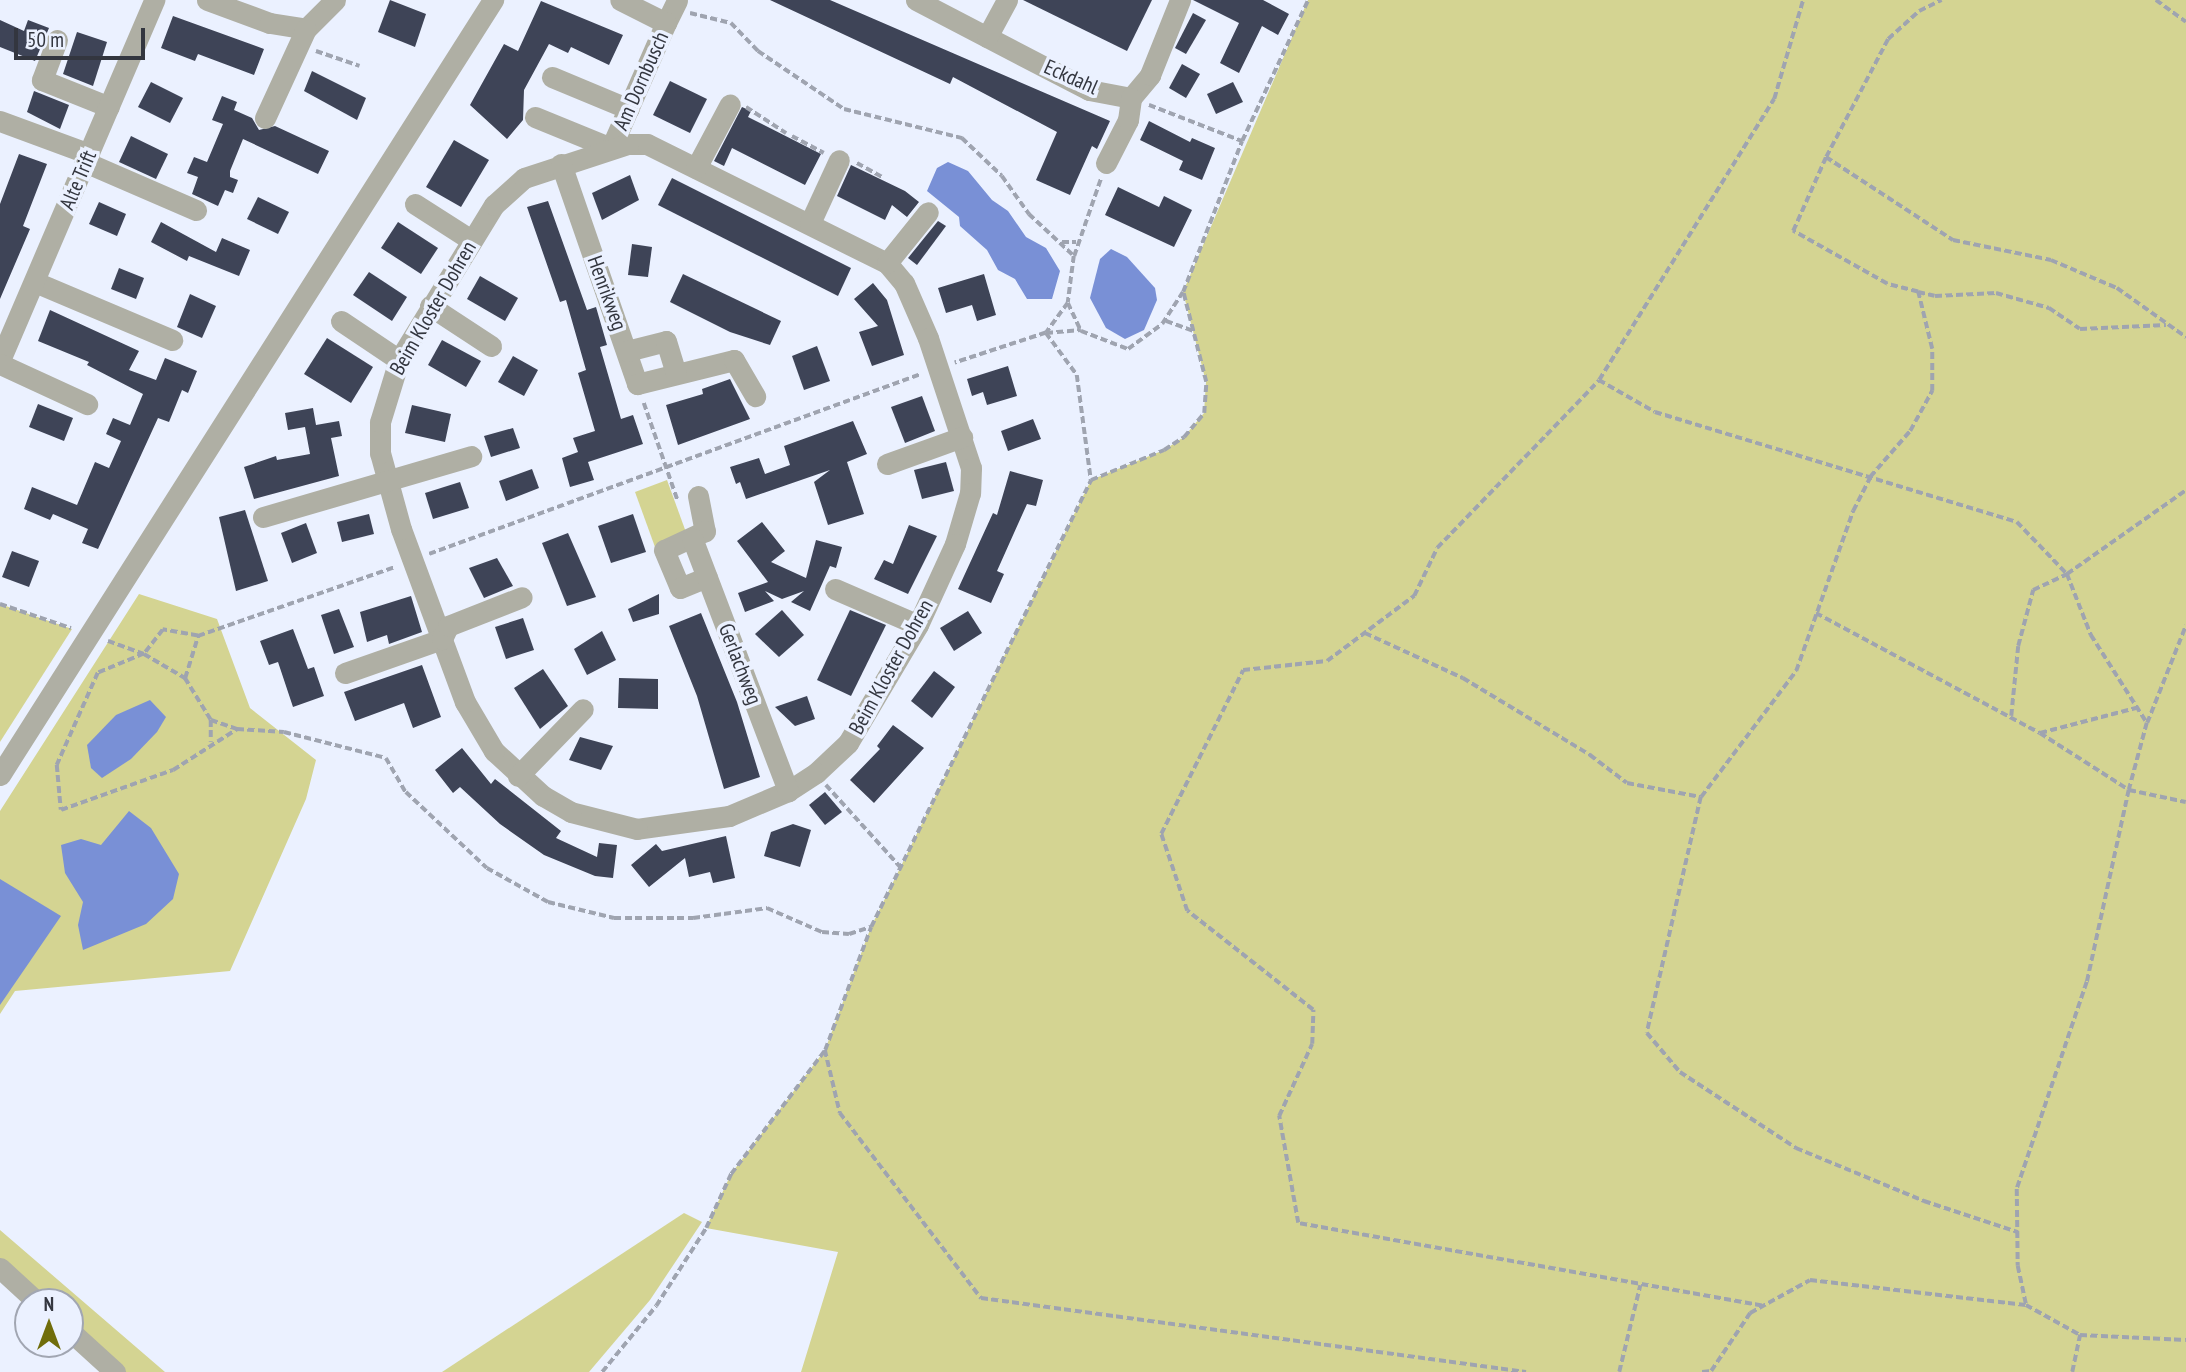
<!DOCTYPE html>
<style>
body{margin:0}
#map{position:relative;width:2186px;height:1372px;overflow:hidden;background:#ebf1ff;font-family:"PT Sans Narrow",sans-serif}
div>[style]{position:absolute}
.green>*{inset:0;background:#d4d492}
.water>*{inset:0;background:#7990d6}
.building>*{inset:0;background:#3e4457}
.path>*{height:3.5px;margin-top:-1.75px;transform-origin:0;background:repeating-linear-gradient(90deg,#9fa4b0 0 7px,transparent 0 10.5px)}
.minor>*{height:21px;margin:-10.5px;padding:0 10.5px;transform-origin:10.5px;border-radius:10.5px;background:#afafa4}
span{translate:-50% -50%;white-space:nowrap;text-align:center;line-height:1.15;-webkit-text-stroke:7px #ebf1ff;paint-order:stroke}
.street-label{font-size:21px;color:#33363f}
.north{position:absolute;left:14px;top:1288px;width:70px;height:70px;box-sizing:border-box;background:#ebf1ff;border:2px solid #a1a6b2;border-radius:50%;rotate:0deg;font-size:19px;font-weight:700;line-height:28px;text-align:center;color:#33363f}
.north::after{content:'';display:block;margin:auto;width:24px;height:32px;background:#706d0b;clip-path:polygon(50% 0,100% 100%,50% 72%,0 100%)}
.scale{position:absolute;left:14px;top:28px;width:131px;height:32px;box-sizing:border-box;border:4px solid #33363f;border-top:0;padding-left:9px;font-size:21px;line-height:24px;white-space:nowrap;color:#33363f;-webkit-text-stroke:5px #ebf1ff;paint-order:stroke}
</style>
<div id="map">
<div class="green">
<i style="clip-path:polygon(1308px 0,2186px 0,2186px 1372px,801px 1372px,838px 1252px,706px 1228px,731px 1174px,825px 1050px,871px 927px,1091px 480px,1164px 450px,1184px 437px,1204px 413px,1206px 382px,1183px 292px)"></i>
<i style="clip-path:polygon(667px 480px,687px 535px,655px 547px,635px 492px)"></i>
<i style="clip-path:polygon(139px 594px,217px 619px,250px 708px,316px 760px,306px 799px,230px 971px,15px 991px,0 1014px,0 811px)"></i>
<i style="clip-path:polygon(0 604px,72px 629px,0 742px)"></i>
<i style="clip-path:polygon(684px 1213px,702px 1222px,650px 1300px,589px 1372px,442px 1372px)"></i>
<i style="clip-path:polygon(0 1230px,165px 1372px,115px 1372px,70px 1331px,70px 1302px,37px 1302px,0 1268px)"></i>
</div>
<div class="water">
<i style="clip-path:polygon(948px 162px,968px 171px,992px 200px,1008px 211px,1026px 237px,1046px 248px,1060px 271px,1052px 299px,1027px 299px,1015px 279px,998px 270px,987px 250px,960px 226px,959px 217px,927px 191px,937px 168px)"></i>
<i style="clip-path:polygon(1111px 249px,1127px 257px,1155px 288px,1157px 300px,1144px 330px,1125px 339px,1106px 328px,1090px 298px,1100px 259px)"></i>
<i style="clip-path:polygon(150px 700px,166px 717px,157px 732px,131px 759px,102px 778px,91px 768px,87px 745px,116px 715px)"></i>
<i style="clip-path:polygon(129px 811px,151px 828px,179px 874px,173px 899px,146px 924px,83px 950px,78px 925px,83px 902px,65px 873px,61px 845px,81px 839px,101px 845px)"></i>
<i style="clip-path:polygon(0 879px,61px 916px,0 1005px)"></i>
</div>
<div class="building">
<i style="clip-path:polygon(390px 0,426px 14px,415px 47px,378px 32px)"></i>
<i style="clip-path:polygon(770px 0,830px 0,1110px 121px,1097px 149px,1092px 146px,1070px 195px,1036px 180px,1057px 132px,953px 77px,950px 84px)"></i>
<i style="clip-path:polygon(1023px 0,1152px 0,1127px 51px)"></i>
<i style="clip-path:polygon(1193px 0,1263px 0,1289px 14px,1278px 35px,1262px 26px,1239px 73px,1220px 63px,1239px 23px)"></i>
<i style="clip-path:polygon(541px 1px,623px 35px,609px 65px,571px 47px,568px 53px,549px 44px,524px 90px,523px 120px,507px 139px,470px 105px,504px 44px,518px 51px)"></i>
<i style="clip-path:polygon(1193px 13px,1206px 20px,1186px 54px,1175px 48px)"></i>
<i style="clip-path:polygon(173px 16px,264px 49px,254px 75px,198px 54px,195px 61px,161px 48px)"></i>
<i style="clip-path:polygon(0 20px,24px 31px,28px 20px,49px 28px,35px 61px,0 47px)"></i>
<i style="clip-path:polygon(77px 32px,107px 42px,93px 86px,63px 74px)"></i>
<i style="clip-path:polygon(1182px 64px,1200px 74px,1186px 98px,1169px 88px)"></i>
<i style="clip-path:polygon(312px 71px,366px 98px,357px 120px,304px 91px)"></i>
<i style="clip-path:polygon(670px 81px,707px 99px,690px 133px,653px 115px)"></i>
<i style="clip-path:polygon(151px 82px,183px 98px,170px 123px,138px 107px)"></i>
<i style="clip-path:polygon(1233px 82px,1243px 102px,1216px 114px,1207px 94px)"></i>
<i style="clip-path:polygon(34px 91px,69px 105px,60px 129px,27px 112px)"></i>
<i style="clip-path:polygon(222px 96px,237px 102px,234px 110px,252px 118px,259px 130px,275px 126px,329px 151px,318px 174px,243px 139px,230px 171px,230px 177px,238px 180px,233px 193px,225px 190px,218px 206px,192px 194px,198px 177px,187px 173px,194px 157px,207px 162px,223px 124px,212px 120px)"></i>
<i style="clip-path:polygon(742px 107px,751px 111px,748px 117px,821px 154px,805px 185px,732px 148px,724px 166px,714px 161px)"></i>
<i style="clip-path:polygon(1149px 121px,1190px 142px,1192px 138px,1215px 148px,1202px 180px,1179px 170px,1183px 161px,1140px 140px)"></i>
<i style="clip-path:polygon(131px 136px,168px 154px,156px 179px,119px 162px)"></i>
<i style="clip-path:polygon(454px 140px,489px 160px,461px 207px,426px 187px)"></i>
<i style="clip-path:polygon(19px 154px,47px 164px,23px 226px,30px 229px,0 299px,0 204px)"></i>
<i style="clip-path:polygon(851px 165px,905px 191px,919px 202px,907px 217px,892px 205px,885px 220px,837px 196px)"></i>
<i style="clip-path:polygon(630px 175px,639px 200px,602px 220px,592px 193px)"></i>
<i style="clip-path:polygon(672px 178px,851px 268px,838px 296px,658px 205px)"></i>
<i style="clip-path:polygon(1118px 187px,1159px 207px,1164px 196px,1192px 210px,1174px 247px,1105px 215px)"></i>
<i style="clip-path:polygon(258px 197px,289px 212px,278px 234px,247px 219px)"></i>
<i style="clip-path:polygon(548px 201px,587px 310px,596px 307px,607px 345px,600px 347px,621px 419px,633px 415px,643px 444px,588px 462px,594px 480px,570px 487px,562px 458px,578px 452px,573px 438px,595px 431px,578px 373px,586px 370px,566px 300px,560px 302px,527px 207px)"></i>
<i style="clip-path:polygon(99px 202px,126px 214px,117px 236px,89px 224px)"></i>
<i style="clip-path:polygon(938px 221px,946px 226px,917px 265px,908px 258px)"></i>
<i style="clip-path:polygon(161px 222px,216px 252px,222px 238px,250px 250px,239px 276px,189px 256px,187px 261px,151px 242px)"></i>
<i style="clip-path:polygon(398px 222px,438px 248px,421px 274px,381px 248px)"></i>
<i style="clip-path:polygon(632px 244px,652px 247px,648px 277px,628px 275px)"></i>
<i style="clip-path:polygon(119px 268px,144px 278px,136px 299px,111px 289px)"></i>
<i style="clip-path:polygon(369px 272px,407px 297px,392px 321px,353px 295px)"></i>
<i style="clip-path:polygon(683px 274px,781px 321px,770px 345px,730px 332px,670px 302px)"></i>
<i style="clip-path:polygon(984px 274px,996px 315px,977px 321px,972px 305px,946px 313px,938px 288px)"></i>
<i style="clip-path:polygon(480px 276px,518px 298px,505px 321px,467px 299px)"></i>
<i style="clip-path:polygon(873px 283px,887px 300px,904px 355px,872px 366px,859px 332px,878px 326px,854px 299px)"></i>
<i style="clip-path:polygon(190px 294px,216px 306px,202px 338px,177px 327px)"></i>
<i style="clip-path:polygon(50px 310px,139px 351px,129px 370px,156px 380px,165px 358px,197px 371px,188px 393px,182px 390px,169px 422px,158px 418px,98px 549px,82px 543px,88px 529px,53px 514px,50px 520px,24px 509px,32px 487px,77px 505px,95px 462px,109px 468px,121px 441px,106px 434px,113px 418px,130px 425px,143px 394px,87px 365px,89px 362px,38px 341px)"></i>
<i style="clip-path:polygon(327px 338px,373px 367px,351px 403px,304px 374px)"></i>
<i style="clip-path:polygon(442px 340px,481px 361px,466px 387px,428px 365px)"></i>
<i style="clip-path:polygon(817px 346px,830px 381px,804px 390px,792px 356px)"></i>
<i style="clip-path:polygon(513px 356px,538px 370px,524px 396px,498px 382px)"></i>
<i style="clip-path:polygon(1008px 366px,1017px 396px,987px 405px,983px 392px,972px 396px,967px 379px)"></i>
<i style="clip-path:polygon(730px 379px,750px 419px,678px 445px,666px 405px,703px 394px,702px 389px)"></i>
<i style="clip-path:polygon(922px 396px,935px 431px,905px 443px,891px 407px)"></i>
<i style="clip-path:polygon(38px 404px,73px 418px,64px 441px,29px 427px)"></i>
<i style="clip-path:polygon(412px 405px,451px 414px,445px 442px,405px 433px)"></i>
<i style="clip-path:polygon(313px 408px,316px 425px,339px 421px,342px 436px,331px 438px,339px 476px,254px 499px,244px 467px,276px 456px,277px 460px,310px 454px,305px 427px,288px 430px,285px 413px)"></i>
<i style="clip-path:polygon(1033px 419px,1041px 439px,1008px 451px,1001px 431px)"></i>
<i style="clip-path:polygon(853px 421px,867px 454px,847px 462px,864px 514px,828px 525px,814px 482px,830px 470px,746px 499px,740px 482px,736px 484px,730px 467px,759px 458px,765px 474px,790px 465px,784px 446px)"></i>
<i style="clip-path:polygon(513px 428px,520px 448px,491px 457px,484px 436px)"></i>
<i style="clip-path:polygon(946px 462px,954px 491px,922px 499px,914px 470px)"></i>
<i style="clip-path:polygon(532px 469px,539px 488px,506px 501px,499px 481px)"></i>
<i style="clip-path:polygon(1010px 471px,1043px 480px,1036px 506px,1027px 504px,997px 571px,1004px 574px,991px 603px,958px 589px,993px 513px,997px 515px)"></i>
<i style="clip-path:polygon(460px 482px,469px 508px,433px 519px,425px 493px)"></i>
<i style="clip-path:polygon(245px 510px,268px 581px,236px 591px,219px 517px)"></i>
<i style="clip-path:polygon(369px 514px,374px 534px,342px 542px,337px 522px)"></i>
<i style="clip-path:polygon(633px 514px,646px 552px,611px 563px,598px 526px)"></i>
<i style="clip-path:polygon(762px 522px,785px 551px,771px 562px,806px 578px,816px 540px,842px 547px,836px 568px,830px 566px,810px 611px,791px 602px,804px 591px,782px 599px,765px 591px,774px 601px,745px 612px,738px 593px,768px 582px,737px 541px)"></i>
<i style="clip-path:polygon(306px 523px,317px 553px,292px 563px,281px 533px)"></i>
<i style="clip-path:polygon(909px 525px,937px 536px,908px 594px,874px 579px,884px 560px,893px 564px)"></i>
<i style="clip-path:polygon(568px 533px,596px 597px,567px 606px,542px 543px)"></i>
<i style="clip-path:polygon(12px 551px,39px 561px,29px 587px,2px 577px)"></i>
<i style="clip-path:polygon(497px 558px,513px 586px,484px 598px,469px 568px)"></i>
<i style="clip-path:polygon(659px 594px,659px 614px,633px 622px,628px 609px)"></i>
<i style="clip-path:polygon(411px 596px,422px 632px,389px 644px,387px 635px,367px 642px,360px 612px)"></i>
<i style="clip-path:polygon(339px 609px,354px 647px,334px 654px,321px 615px)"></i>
<i style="clip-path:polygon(782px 610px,804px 635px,779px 657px,755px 634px)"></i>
<i style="clip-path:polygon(850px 610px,886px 625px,851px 696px,817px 680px)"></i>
<i style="clip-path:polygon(968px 611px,982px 633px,954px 651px,940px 628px)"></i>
<i style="clip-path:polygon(701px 613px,737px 702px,760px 777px,724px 789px,697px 696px,669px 626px)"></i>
<i style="clip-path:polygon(523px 618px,534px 650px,506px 659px,495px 627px)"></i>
<i style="clip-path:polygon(293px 629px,308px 669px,314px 667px,324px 696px,293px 707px,278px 662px,269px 665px,260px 641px)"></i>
<i style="clip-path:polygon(602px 631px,616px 660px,587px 675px,574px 649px)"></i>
<i style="clip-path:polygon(422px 665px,441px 717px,413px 728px,404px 703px,355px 721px,344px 692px)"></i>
<i style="clip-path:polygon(543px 669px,568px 706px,540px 729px,514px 688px)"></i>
<i style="clip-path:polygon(934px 671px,955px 687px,932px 718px,911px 701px)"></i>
<i style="clip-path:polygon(619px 678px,658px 679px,658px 709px,618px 708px)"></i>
<i style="clip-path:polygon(807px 696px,815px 719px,795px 726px,775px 707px)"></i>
<i style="clip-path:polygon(893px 725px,924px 748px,874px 803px,850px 780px,880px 749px,877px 746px)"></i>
<i style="clip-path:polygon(580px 737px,613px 746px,601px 770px,569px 760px)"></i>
<i style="clip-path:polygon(462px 748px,491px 784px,495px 779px,561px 831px,556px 838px,597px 857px,599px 843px,617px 845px,613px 878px,595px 876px,544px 855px,500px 824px,460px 787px,453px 793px,435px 770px)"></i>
<i style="clip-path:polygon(825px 792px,842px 812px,825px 825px,809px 805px)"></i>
<i style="clip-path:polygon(793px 824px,811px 830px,800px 867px,764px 856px,771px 832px)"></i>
<i style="clip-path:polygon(726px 836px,735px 878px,713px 883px,710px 872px,689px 877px,685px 858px,649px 887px,631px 865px,656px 844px,662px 851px)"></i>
</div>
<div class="path">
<i style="left:2156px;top:0;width:37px;rotate:36deg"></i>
<i style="left:690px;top:13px;width:42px;rotate:13.7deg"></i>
<i style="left:731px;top:23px;width:39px;rotate:46deg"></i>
<i style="left:758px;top:51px;width:104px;rotate:34deg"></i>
<i style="left:844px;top:109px;width:122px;rotate:13.8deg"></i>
<i style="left:962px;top:138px;width:55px;rotate:43.5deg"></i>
<i style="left:1002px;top:176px;width:47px;rotate:54.6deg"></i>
<i style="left:1029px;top:214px;width:62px;rotate:43deg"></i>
<i style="left:1074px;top:256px;width:47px;rotate:97.3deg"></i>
<i style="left:1068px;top:303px;width:37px;rotate:126deg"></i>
<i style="left:1046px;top:333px;width:96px;rotate:161.8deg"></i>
<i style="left:316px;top:51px;width:46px;rotate:18.8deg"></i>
<i style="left:1149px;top:105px;width:100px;rotate:21.2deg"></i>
<i style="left:746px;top:107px;width:48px;rotate:33deg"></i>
<i style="left:792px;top:136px;width:36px;rotate:28deg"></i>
<i style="left:1826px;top:157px;width:133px;rotate:-62.3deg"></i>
<i style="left:1888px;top:39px;width:42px;rotate:-42.1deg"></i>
<i style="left:1919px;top:11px;width:25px;rotate:-26deg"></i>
<i style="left:857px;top:163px;width:31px;rotate:29deg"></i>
<i style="left:1062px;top:242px;width:14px"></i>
<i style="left:1074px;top:256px;width:83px;rotate:-70.9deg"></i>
<i style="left:1918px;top:292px;width:17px;rotate:13deg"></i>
<i style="left:1935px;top:296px;width:61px;rotate:-2.8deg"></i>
<i style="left:1996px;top:293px;width:55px;rotate:15.8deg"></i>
<i style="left:2049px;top:308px;width:37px;rotate:34deg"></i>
<i style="left:2080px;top:329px;width:86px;rotate:-2.7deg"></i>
<i style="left:1068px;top:303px;width:31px;rotate:65deg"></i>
<i style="left:1081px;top:331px;width:50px;rotate:21deg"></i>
<i style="left:1128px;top:349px;width:42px;rotate:-36.3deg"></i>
<i style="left:1162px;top:324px;width:38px;rotate:-57deg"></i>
<i style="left:1166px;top:321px;width:29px;rotate:20deg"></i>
<i style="left:1046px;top:333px;width:52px;rotate:53.6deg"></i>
<i style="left:1077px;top:375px;width:106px;rotate:82.4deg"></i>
<i style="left:1046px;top:333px;width:35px;rotate:-5deg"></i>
<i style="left:1599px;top:380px;width:64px;rotate:29.7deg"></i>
<i style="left:1655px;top:412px;width:378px;rotate:16.9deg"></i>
<i style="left:2017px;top:522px;width:72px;rotate:46.1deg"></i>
<i style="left:2067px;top:574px;width:146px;rotate:-35.2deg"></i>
<i style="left:644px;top:403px;width:104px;rotate:70.9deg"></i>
<i style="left:429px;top:554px;width:524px;rotate:-20.1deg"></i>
<i style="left:0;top:604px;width:75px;rotate:18.7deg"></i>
<i style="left:1816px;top:613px;width:254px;rotate:28.2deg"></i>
<i style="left:2040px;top:733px;width:106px;rotate:32.6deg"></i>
<i style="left:2129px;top:790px;width:197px;rotate:102.3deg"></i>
<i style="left:2087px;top:982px;width:219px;rotate:108.7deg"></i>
<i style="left:2017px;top:1189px;width:77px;rotate:89.3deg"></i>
<i style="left:2018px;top:1266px;width:40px;rotate:78deg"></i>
<i style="left:2026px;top:1305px;width:62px;rotate:29.1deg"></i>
<i style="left:1365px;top:633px;width:108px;rotate:24.7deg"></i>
<i style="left:1463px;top:678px;width:149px;rotate:31.2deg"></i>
<i style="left:1590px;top:755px;width:46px;rotate:37.1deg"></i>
<i style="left:1627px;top:783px;width:75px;rotate:10.7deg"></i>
<i style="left:1701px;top:797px;width:158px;rotate:-53deg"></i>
<i style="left:1796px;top:671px;width:170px;rotate:-70.4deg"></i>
<i style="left:1853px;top:511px;width:38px;rotate:-63deg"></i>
<i style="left:1870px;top:477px;width:61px;rotate:-49deg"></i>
<i style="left:1910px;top:431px;width:46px;rotate:-61.2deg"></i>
<i style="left:1932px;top:391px;width:42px;rotate:-90deg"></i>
<i style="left:1932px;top:349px;width:59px;rotate:-103.8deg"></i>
<i style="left:1918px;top:292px;width:32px;rotate:-166deg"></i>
<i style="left:1887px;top:284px;width:108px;rotate:-150.6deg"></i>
<i style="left:1793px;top:231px;width:81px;rotate:-66deg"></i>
<i style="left:1826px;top:157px;width:152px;rotate:33.2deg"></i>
<i style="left:1953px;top:240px;width:100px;rotate:11.5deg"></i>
<i style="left:2051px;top:260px;width:72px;rotate:23deg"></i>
<i style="left:2117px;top:288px;width:85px;rotate:35.4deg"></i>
<i style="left:198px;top:636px;width:36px;rotate:-170deg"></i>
<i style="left:163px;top:630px;width:31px;rotate:128deg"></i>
<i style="left:144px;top:654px;width:50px;rotate:157.6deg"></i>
<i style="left:98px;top:673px;width:101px;rotate:114deg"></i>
<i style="left:57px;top:765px;width:45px;rotate:84.9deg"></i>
<i style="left:61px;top:810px;width:119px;rotate:-19.7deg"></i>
<i style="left:173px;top:770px;width:76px;rotate:-32.6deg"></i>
<i style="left:237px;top:729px;width:47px;rotate:3.7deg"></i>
<i style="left:284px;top:732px;width:105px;rotate:14.3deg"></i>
<i style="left:386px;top:758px;width:39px;rotate:60deg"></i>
<i style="left:406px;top:792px;width:111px;rotate:43.2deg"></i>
<i style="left:487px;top:868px;width:70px;rotate:29.1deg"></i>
<i style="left:548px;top:902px;width:68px;rotate:13.6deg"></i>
<i style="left:614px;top:918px;width:79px"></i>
<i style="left:693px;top:918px;width:75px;rotate:-7.7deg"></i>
<i style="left:767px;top:908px;width:60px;rotate:23.6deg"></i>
<i style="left:822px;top:932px;width:27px;rotate:4deg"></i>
<i style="left:849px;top:934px;width:23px;rotate:-18deg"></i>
<i style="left:108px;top:641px;width:38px;rotate:20deg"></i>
<i style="left:144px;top:654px;width:48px;rotate:30.3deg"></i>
<i style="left:185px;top:678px;width:49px;rotate:58.2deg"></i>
<i style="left:211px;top:720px;width:28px;rotate:19deg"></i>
<i style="left:185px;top:678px;width:44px;rotate:-72.8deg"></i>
<i style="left:198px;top:636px;width:209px;rotate:-19.3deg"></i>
<i style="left:2011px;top:716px;width:70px;rotate:-84.3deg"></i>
<i style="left:2018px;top:646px;width:58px;rotate:-75deg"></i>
<i style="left:2033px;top:590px;width:38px;rotate:-25deg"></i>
<i style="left:2067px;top:574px;width:66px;rotate:68.5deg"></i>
<i style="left:2091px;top:635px;width:104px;rotate:57.5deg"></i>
<i style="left:2147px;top:723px;width:69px;rotate:105deg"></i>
<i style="left:2129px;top:790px;width:58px;rotate:11.9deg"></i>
<i style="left:211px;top:720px;width:22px;rotate:90deg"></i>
<i style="left:2147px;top:723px;width:105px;rotate:-68.3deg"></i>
<i style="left:2040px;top:733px;width:99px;rotate:-14.6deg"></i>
<i style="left:826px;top:785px;width:115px;rotate:47.8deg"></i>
<i style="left:1701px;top:797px;width:242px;rotate:102.9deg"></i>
<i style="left:1647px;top:1033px;width:51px;rotate:49.8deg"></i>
<i style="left:1680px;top:1072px;width:139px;rotate:33.2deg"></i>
<i style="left:1796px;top:1148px;width:139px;rotate:22.5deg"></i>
<i style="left:1924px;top:1201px;width:99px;rotate:18.3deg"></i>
<i style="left:825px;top:1050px;width:65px;rotate:76.6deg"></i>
<i style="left:840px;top:1113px;width:233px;rotate:52.7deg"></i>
<i style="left:981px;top:1298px;width:550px;rotate:7.73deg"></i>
<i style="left:1762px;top:1306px;width:471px;rotate:-169.9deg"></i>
<i style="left:1298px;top:1223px;width:109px;rotate:-100.1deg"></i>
<i style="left:1279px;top:1116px;width:79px;rotate:-65.4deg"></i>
<i style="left:1312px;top:1044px;width:34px;rotate:-88deg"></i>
<i style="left:1313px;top:1010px;width:160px;rotate:-141.8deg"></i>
<i style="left:1187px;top:911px;width:81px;rotate:-108.7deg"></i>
<i style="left:1161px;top:834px;width:183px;rotate:-63.4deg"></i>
<i style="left:1243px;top:670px;width:84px;rotate:-6.1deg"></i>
<i style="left:1327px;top:661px;width:109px;rotate:-36.8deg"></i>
<i style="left:1414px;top:596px;width:53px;rotate:-64.4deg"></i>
<i style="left:1437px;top:548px;width:233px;rotate:-46deg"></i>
<i style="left:1599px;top:380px;width:331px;rotate:-58.1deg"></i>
<i style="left:1774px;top:99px;width:103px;rotate:-73.7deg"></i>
<i style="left:602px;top:1372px;width:85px;rotate:-50.7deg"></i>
<i style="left:656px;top:1306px;width:93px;rotate:-57.3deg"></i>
<i style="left:706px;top:1228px;width:60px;rotate:-65.2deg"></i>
<i style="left:731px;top:1174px;width:156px;rotate:-52.8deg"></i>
<i style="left:825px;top:1050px;width:131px;rotate:-69.5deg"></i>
<i style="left:871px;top:927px;width:498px;rotate:-63.8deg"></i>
<i style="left:1091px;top:480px;width:79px;rotate:-22.3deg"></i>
<i style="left:1164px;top:450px;width:24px;rotate:-33deg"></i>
<i style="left:1184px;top:437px;width:31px;rotate:-50deg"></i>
<i style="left:1204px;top:413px;width:31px;rotate:-86deg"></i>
<i style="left:1206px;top:382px;width:93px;rotate:-104.3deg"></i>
<i style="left:1183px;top:292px;width:162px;rotate:-68.7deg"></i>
<i style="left:1242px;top:141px;width:156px;rotate:-64.9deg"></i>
<i style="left:1619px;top:1372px;width:89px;rotate:-76.3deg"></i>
<i style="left:1702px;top:1372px;width:9px;rotate:-6deg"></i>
<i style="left:1711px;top:1371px;width:70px;rotate:-56.1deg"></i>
<i style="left:1750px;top:1313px;width:68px;rotate:-28.8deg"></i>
<i style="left:1810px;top:1280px;width:217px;rotate:6.6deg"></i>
<i style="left:2072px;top:1372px;width:38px;rotate:-78deg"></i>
<i style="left:2080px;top:1335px;width:106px;rotate:2.7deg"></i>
</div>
<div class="minor">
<i style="left:207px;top:0;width:67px;rotate:20.1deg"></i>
<i style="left:270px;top:23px;width:36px;rotate:9deg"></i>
<i style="left:306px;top:29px;width:41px;rotate:-45deg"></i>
<i style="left:916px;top:0;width:195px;rotate:27.5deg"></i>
<i style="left:1089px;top:90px;width:43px;rotate:10.8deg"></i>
<i style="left:1131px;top:98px;width:30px;rotate:-50deg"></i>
<i style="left:1150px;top:75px;width:81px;rotate:-68.2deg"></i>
<i style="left:666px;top:23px;width:25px;rotate:-64deg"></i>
<i style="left:987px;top:37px;width:42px;rotate:-61.6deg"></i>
<i style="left:57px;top:40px;width:43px;rotate:110.6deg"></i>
<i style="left:42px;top:80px;width:72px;rotate:21.9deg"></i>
<i style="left:552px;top:77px;width:83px;rotate:22.6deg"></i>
<i style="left:535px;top:117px;width:82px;rotate:22.2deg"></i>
<i style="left:611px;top:148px;width:137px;rotate:-66.3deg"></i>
<i style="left:666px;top:23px;width:51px;rotate:-153.4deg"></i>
<i style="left:265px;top:118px;width:98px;rotate:-65.3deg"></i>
<i style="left:0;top:121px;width:95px;rotate:20.3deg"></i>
<i style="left:628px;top:144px;width:19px"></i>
<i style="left:647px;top:144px;width:268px;rotate:26.4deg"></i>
<i style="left:887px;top:263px;width:26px;rotate:50deg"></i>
<i style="left:904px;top:283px;width:60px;rotate:66.4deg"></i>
<i style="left:928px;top:338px;width:137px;rotate:71.7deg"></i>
<i style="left:971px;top:468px;width:25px;rotate:92deg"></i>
<i style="left:970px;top:493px;width:53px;rotate:106.4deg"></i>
<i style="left:955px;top:544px;width:89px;rotate:114.6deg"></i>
<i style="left:918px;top:625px;width:137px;rotate:120.7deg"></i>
<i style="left:848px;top:743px;width:44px;rotate:136.8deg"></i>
<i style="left:816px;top:773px;width:33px;rotate:147deg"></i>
<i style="left:788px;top:791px;width:64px;rotate:157deg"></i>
<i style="left:729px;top:816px;width:93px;rotate:172deg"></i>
<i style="left:637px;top:829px;width:68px;rotate:-165.6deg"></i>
<i style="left:571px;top:812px;width:32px;rotate:-150deg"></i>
<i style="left:543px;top:796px;width:67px;rotate:-137.4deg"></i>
<i style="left:494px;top:751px;width:57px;rotate:-120.6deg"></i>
<i style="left:465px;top:702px;width:184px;rotate:-110.3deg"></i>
<i style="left:401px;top:529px;width:79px;rotate:-105.4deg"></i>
<i style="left:380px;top:453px;width:31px;rotate:-90deg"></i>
<i style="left:380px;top:422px;width:65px;rotate:-73deg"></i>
<i style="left:399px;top:360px;width:182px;rotate:-58.5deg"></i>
<i style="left:494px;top:205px;width:40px;rotate:-42deg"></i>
<i style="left:524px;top:178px;width:109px;rotate:-18.1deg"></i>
<i style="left:85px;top:162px;width:121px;rotate:23.4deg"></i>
<i style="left:1106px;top:163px;width:48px;rotate:-62.9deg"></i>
<i style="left:1128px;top:120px;width:22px;rotate:-82deg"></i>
<i style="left:561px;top:164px;width:233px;rotate:70.9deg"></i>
<i style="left:637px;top:384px;width:100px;rotate:-13.9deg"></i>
<i style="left:734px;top:360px;width:42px;rotate:59.7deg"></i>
<i style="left:696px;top:168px;width:72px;rotate:-62deg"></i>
<i style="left:415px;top:204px;width:67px;rotate:32.7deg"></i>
<i style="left:810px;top:223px;width:69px;rotate:-65.3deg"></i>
<i style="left:887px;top:263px;width:65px;rotate:-51.2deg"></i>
<i style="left:35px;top:282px;width:149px;rotate:22.9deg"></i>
<i style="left:430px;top:306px;width:73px;rotate:33.3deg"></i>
<i style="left:341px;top:321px;width:70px;rotate:33.9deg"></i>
<i style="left:627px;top:351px;width:40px;rotate:-14.4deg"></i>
<i style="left:666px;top:341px;width:34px;rotate:73deg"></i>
<i style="left:0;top:360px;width:392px;rotate:-66.8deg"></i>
<i style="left:0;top:364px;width:96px;rotate:24.7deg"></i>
<i style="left:887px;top:464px;width:80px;rotate:-19.8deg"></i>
<i style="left:698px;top:496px;width:36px;rotate:79deg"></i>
<i style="left:705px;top:531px;width:45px;rotate:155.1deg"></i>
<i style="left:664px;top:550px;width:41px;rotate:67.2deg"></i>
<i style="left:680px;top:588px;width:29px;rotate:-22deg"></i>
<i style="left:263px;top:517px;width:217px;rotate:-16.3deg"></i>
<i style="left:692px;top:538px;width:271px;rotate:69.2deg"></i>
<i style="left:835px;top:589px;width:90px;rotate:23.4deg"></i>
<i style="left:345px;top:673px;width:103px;rotate:-19.3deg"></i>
<i style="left:442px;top:639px;width:14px;rotate:-65deg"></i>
<i style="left:448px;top:626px;width:79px;rotate:-21.4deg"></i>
<i style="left:0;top:775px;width:919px;rotate:-57.54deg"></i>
<i style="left:518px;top:776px;width:93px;rotate:-45.9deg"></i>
<i style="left:0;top:1268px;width:50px;rotate:42.6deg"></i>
<i style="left:70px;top:1331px;width:61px;rotate:42.3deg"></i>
</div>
<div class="street-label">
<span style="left:1071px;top:77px;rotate:24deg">Eckdahl</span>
<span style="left:641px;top:81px;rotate:-66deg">Am Dornbusch</span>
<span style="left:78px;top:180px;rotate:-67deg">Alte Trift</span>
<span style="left:607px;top:293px;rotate:70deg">Henrikweg</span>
<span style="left:433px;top:308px;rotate:-60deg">Beim Kloster Dohren</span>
<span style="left:740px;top:664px;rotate:69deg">Gerlachweg</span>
<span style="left:891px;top:667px;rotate:-61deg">Beim Kloster Dohren</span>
</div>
<div class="north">N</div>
<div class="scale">50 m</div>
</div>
